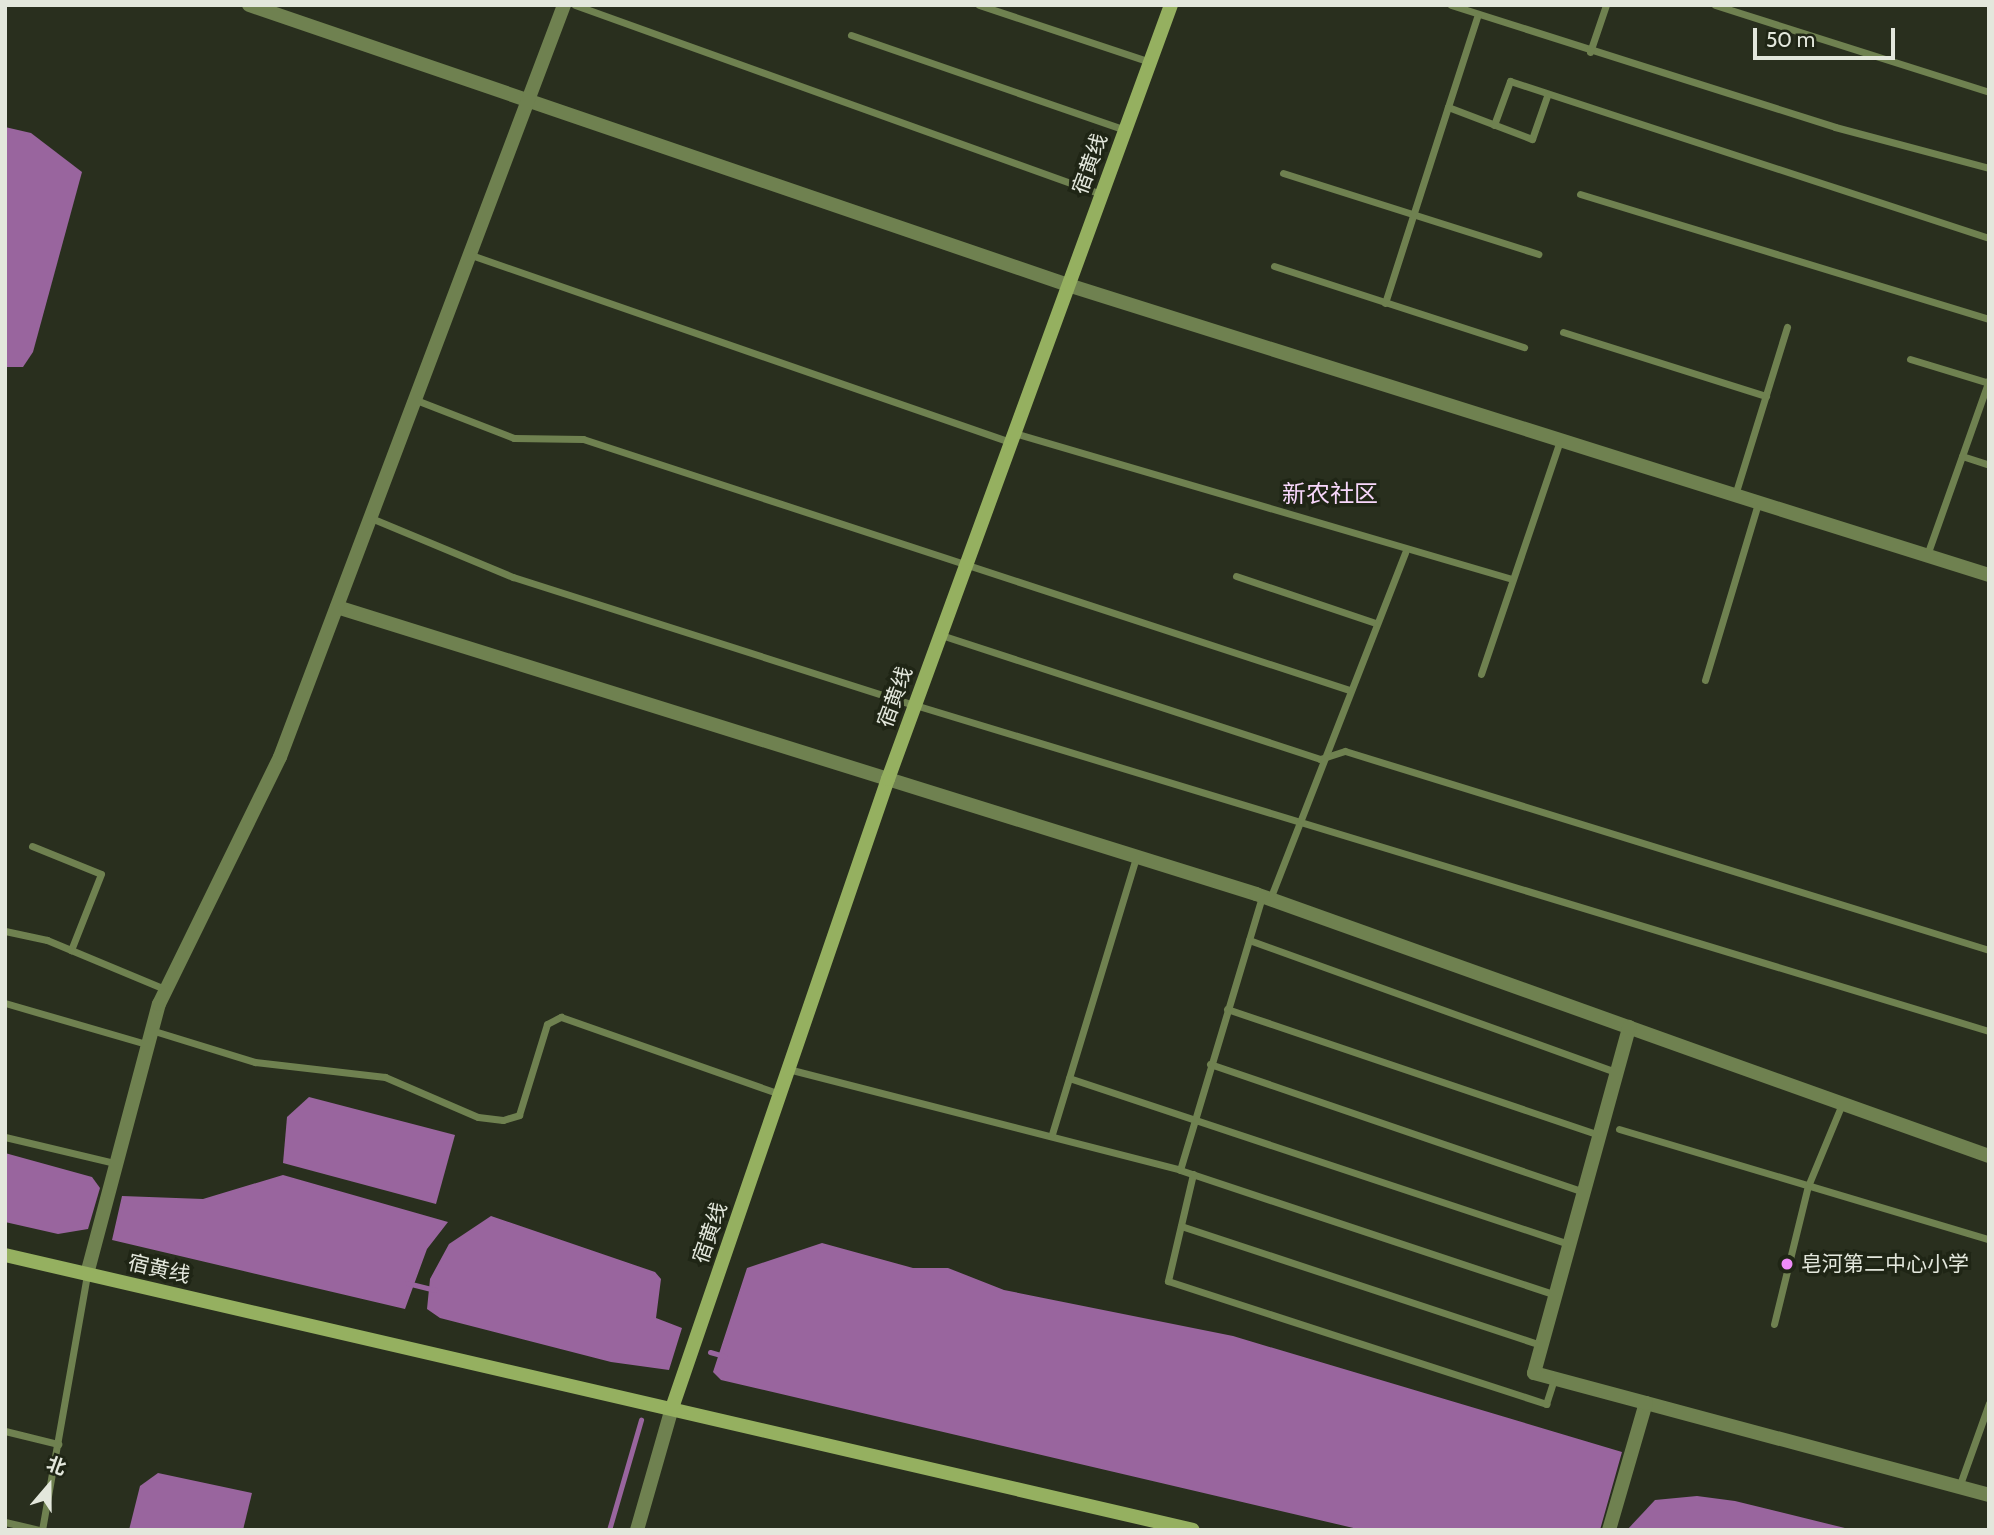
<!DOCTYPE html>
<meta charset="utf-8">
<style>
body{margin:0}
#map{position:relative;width:1994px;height:1535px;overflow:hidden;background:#292f1e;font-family:Cabin,"Noto Sans SC",sans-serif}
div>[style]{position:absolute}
.water>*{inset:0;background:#99659e}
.stream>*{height:5px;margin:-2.5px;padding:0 2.5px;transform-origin:2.5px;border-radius:2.5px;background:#99659e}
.service>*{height:7px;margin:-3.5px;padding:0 3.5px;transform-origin:3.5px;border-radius:3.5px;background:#6f8150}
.minor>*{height:14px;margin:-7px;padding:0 7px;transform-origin:7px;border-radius:7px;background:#6f8150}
.secondary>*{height:14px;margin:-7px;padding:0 7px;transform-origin:7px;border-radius:7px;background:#95b060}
.dots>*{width:19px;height:19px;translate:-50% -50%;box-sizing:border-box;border:4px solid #1f2515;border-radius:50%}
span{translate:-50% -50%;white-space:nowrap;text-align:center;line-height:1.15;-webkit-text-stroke:7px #1f2515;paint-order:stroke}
.street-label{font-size:21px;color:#e3e7dc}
.poi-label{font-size:21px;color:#e3e7dc}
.left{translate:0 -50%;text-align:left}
.quarter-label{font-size:24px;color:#f8d7fb}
.frame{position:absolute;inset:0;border:7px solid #e3e7dc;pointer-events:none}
.north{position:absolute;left:14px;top:1451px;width:70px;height:70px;-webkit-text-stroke:5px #1f2515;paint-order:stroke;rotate:20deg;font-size:19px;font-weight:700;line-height:28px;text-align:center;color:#e3e7dc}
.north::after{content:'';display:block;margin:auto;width:24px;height:32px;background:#e3e7dc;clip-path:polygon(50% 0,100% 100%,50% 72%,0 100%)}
.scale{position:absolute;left:1753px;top:28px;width:142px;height:32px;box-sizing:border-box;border:4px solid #e3e7dc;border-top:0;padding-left:9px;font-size:21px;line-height:24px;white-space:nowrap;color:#e3e7dc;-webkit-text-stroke:5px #1f2515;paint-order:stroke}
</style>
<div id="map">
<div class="water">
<i style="clip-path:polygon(5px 127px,31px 133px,82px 172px,33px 352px,23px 367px,5px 367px)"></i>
<i style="clip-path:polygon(309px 1097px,455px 1135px,436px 1204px,283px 1163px,287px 1117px)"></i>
<i style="clip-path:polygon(5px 1153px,92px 1177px,100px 1188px,88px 1229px,58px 1234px,5px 1222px)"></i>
<i style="clip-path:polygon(283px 1175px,448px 1222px,427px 1249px,405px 1309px,112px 1240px,122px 1196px,203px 1199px)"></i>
<i style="clip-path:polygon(491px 1216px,655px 1272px,661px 1279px,656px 1318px,682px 1328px,669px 1370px,611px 1362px,440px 1318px,427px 1309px,430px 1279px,449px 1244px)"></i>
<i style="clip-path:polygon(822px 1243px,913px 1268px,948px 1268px,1004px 1290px,1233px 1336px,1622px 1452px,1600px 1530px,1362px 1530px,721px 1380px,713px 1372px,747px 1268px)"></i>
<i style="clip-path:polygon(158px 1473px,252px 1493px,243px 1530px,129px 1530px,140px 1486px)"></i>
<i style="clip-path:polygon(1697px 1496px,1735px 1501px,1853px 1530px,1627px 1530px,1655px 1500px)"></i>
</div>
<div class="stream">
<i style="left:407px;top:1283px;width:29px;rotate:14deg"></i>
<i style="left:710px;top:1352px;width:15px;rotate:16deg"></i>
<i style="left:609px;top:1530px;width:115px;rotate:-73.8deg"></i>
</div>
<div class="service">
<i style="left:575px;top:5px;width:559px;rotate:19.76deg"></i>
<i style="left:979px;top:5px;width:180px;rotate:18.4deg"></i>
<i style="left:1451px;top:5px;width:403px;rotate:17.6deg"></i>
<i style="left:1835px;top:127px;width:159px;rotate:14.9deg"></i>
<i style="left:1715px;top:5px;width:287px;rotate:17.6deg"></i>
<i style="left:1478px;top:14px;width:98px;rotate:107.9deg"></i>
<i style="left:1448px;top:107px;width:90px;rotate:20.9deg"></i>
<i style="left:1532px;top:139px;width:46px;rotate:-70.8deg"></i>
<i style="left:851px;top:35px;width:290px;rotate:19.1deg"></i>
<i style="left:1590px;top:52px;width:50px;rotate:-71.2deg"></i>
<i style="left:1494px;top:125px;width:47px;rotate:-70deg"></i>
<i style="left:1510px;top:81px;width:504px;rotate:18.15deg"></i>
<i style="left:1283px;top:173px;width:268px;rotate:17.6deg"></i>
<i style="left:1580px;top:194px;width:428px;rotate:17deg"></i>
<i style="left:471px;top:255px;width:571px;rotate:19.13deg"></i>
<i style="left:1274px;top:266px;width:263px;rotate:18deg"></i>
<i style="left:1385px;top:303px;width:206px;rotate:-72.2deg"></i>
<i style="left:1563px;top:332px;width:213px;rotate:17.5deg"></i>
<i style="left:1910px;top:359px;width:83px;rotate:16.9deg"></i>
<i style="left:416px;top:400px;width:105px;rotate:21.2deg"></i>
<i style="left:514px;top:438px;width:69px;rotate:0.8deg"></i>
<i style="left:583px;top:439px;width:806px;rotate:18.14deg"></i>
<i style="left:1014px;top:433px;width:519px;rotate:16.34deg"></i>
<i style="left:1962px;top:456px;width:28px;rotate:18deg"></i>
<i style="left:1735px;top:495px;width:176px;rotate:-72.8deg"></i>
<i style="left:371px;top:518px;width:154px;rotate:22.6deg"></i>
<i style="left:513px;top:577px;width:422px;rotate:17.7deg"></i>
<i style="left:915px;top:705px;width:1122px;rotate:16.89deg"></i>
<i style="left:1927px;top:555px;width:186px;rotate:-70.5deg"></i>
<i style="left:1236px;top:576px;width:148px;rotate:18.6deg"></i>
<i style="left:941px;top:635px;width:399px;rotate:18.1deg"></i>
<i style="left:1320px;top:759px;width:26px;rotate:-18deg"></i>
<i style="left:1345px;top:751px;width:674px;rotate:17.17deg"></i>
<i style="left:1481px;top:674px;width:246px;rotate:-71.3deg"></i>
<i style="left:1705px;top:680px;width:185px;rotate:-73.3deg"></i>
<i style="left:32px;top:846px;width:74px;rotate:22.1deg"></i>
<i style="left:101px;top:874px;width:82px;rotate:111.5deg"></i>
<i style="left:1270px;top:899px;width:372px;rotate:-68.7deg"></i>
<i style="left:5px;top:931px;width:43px;rotate:12.1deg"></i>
<i style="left:47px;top:940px;width:130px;rotate:22.6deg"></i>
<i style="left:1249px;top:940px;width:390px;rotate:19.8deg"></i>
<i style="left:5px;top:1003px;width:147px;rotate:16.2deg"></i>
<i style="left:1227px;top:1009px;width:393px;rotate:18.7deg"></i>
<i style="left:151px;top:1030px;width:109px;rotate:17.1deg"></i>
<i style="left:255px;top:1062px;width:131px;rotate:6.6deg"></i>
<i style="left:385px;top:1077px;width:101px;rotate:23.3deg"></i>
<i style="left:478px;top:1117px;width:25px;rotate:7deg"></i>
<i style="left:503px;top:1120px;width:17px;rotate:-17deg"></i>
<i style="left:519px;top:1115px;width:95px;rotate:-72.9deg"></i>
<i style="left:547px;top:1024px;width:16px;rotate:-27deg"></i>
<i style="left:561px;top:1017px;width:232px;rotate:19.4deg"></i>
<i style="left:1210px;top:1064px;width:394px;rotate:18.9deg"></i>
<i style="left:788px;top:1069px;width:405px;rotate:14.4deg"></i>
<i style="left:1180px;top:1170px;width:395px;rotate:18.4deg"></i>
<i style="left:1069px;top:1078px;width:527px;rotate:18.37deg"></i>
<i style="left:1619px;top:1129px;width:386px;rotate:16.6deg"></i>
<i style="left:1052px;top:1134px;width:289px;rotate:-73.1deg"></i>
<i style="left:5px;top:1137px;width:112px;rotate:13.4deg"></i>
<i style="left:1180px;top:1170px;width:285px;rotate:-73.3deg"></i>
<i style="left:1193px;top:1174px;width:110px;rotate:103.2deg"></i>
<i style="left:1168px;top:1281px;width:398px;rotate:18deg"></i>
<i style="left:1546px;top:1404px;width:26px;rotate:-72deg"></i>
<i style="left:1181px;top:1226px;width:379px;rotate:18.3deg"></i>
<i style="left:1774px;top:1324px;width:142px;rotate:-76.2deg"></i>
<i style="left:1808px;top:1186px;width:89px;rotate:-67.5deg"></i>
<i style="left:5px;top:1431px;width:55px;rotate:13.8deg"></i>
<i style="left:1959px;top:1487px;width:89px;rotate:-70.3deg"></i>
<i style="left:5px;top:1522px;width:37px;rotate:13deg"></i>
<i style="left:42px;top:1530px;width:260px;rotate:-80deg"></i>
</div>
<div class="minor">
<i style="left:249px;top:5px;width:866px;rotate:18.87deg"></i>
<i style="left:1068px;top:285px;width:966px;rotate:17.48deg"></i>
<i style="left:337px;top:607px;width:963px;rotate:17.34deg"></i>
<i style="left:1256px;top:894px;width:778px;rotate:19.67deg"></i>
<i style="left:87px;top:1274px;width:279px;rotate:-75.1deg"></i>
<i style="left:159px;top:1004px;width:275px;rotate:-63.9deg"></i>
<i style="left:280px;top:757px;width:804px;rotate:-69.31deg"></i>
<i style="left:1646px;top:1403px;width:355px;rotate:15deg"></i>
<i style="left:637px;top:1530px;width:127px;rotate:-74deg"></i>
<i style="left:1609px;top:1530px;width:132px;rotate:-73.8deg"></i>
<i style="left:1646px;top:1403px;width:116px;rotate:-165deg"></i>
<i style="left:1534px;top:1373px;width:359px;rotate:-74.6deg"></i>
</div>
<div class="secondary">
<i style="left:5px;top:1255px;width:1219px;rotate:13.03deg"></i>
<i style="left:672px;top:1408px;width:665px;rotate:-71.05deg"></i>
<i style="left:888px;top:779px;width:824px;rotate:-69.92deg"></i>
</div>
<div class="dots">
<i style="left:1787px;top:1264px;background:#ee8bf8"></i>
</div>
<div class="street-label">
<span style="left:1090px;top:164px;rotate:-70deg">宿黄线</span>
<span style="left:895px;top:697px;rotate:-70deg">宿黄线</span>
<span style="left:710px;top:1233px;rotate:-71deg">宿黄线</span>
<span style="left:159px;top:1269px;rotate:13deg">宿黄线</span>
</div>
<div class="poi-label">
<span class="left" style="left:1801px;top:1264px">皂河第二中心小学</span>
</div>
<div class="quarter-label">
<span style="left:1330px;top:494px">新农社区</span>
</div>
<div class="frame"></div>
<div class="north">北</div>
<div class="scale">50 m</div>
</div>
